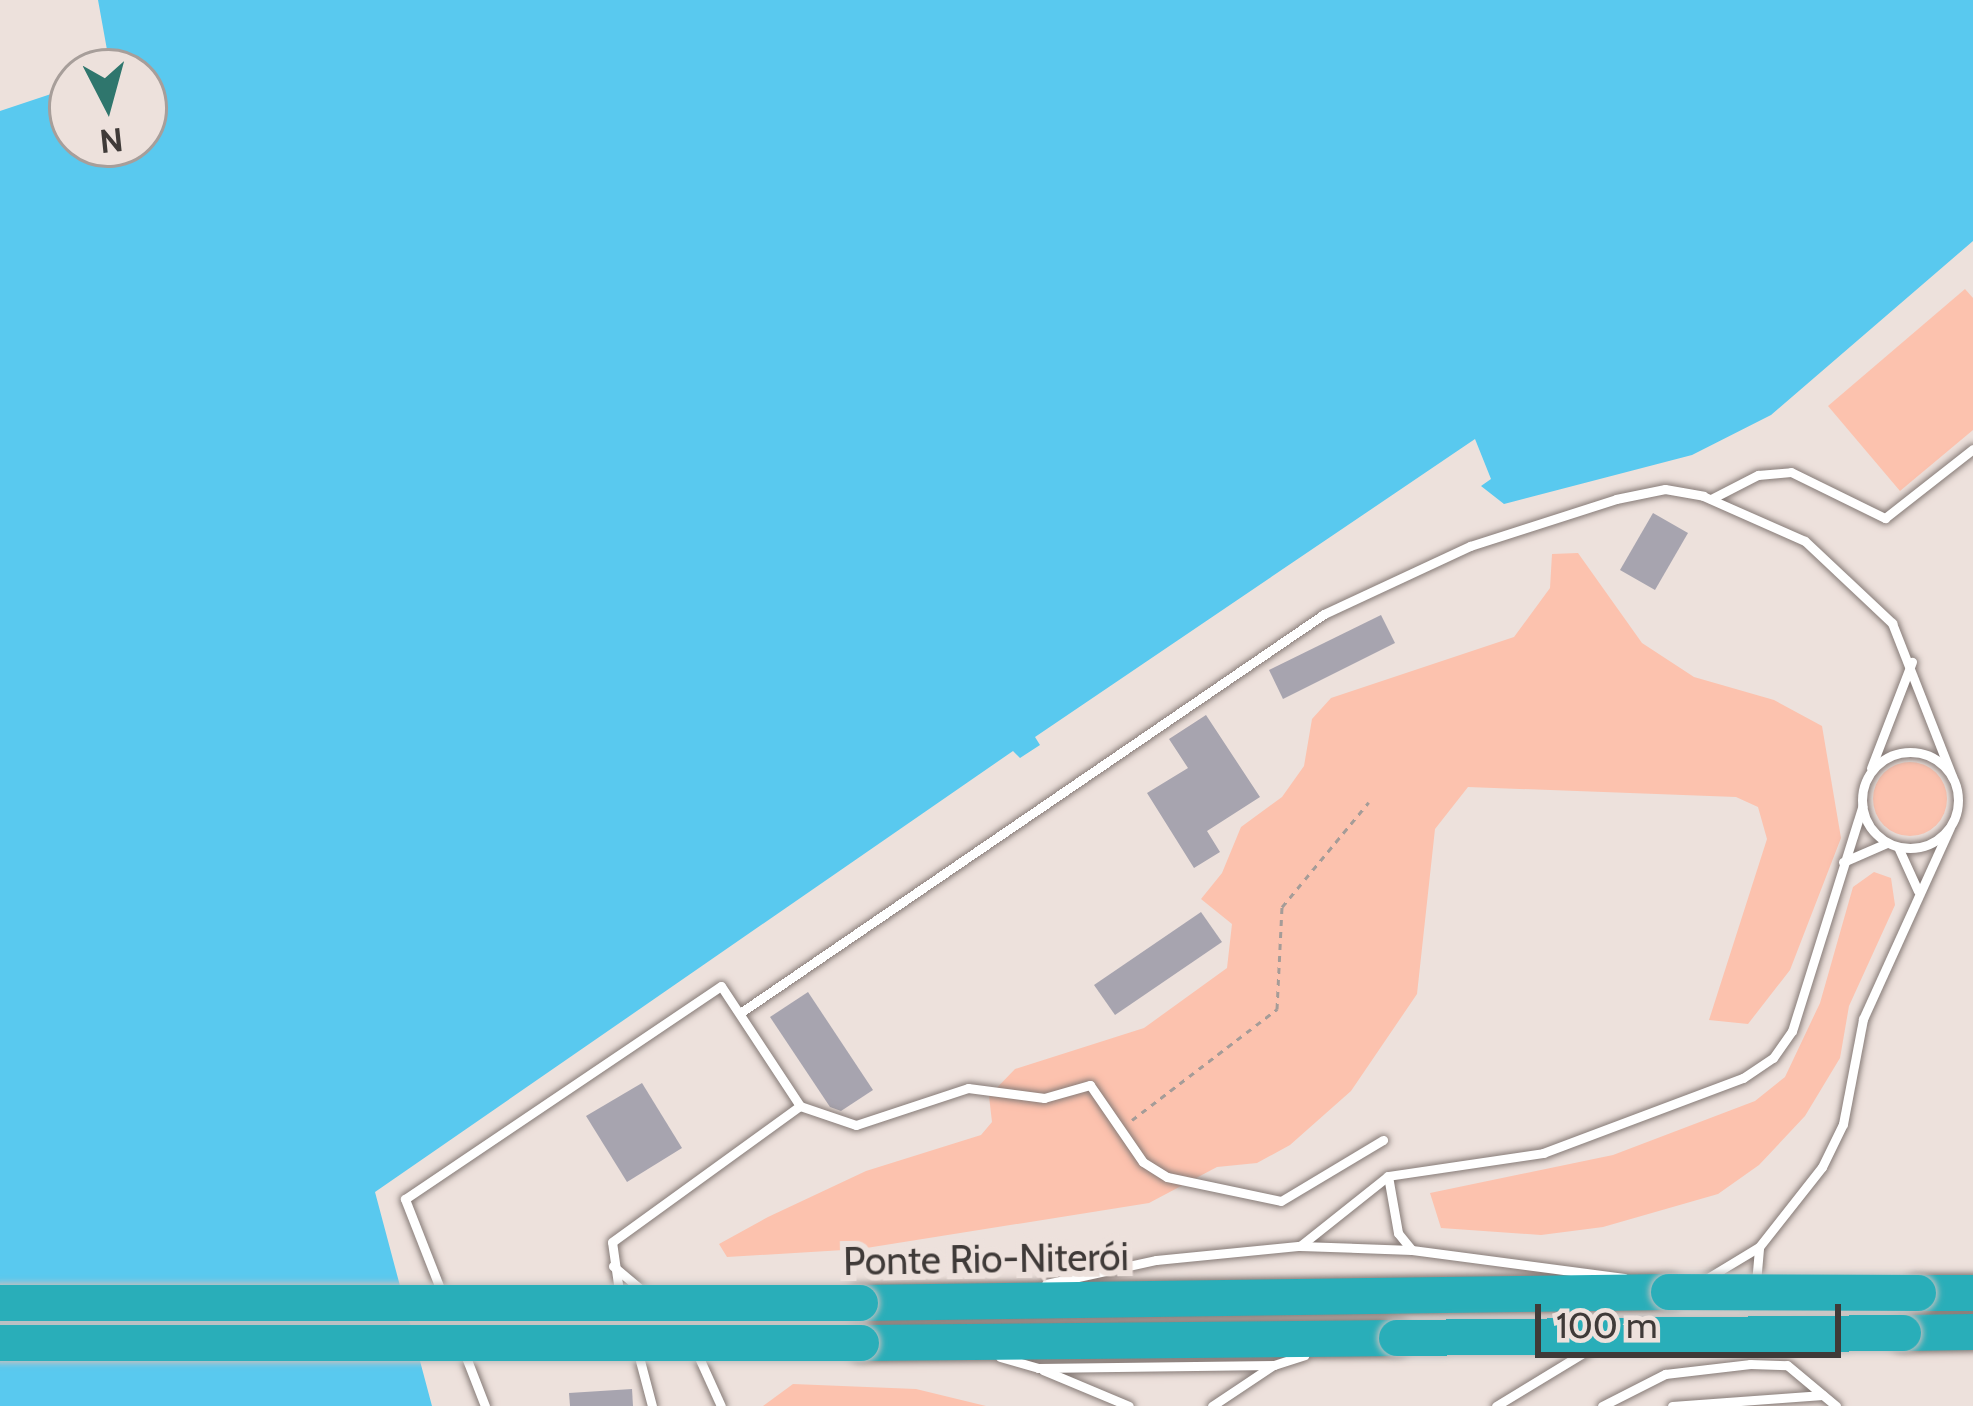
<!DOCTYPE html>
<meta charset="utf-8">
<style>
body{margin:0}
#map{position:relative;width:1973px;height:1406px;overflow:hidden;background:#ede1dc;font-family:Cabin,sans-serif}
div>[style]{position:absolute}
.green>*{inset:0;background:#fcc2ae}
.round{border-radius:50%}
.water>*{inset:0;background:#59c9ef}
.building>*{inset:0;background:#a7a4af}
.path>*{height:3px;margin-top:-1.5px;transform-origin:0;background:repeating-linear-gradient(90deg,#a59c98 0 6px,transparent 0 12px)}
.roads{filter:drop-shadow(0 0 3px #867b77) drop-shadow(0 0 3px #867b77)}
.lane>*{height:9px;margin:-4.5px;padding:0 4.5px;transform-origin:4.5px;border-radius:4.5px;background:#fff}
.lane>.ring{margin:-4.5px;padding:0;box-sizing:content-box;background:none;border:9px solid #fff;border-radius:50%}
.highway>*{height:36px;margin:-18px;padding:0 18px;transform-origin:18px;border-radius:18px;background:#29aeb9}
.bridges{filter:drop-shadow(0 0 3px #c2c0bf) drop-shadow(0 0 3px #c2c0bf)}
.highway-bridge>*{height:36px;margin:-18px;padding:0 18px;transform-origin:18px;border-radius:18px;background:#29aeb9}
span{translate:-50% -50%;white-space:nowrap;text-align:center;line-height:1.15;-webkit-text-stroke:12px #ede1dc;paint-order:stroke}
.street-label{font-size:39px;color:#3f3a38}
.north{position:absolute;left:48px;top:48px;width:120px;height:120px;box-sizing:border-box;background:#ede1dc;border:3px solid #a79e9a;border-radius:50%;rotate:174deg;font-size:33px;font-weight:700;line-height:48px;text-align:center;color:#3f3a38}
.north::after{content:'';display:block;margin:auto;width:42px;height:54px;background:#2f766d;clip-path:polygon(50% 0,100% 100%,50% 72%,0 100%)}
.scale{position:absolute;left:1535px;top:1304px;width:306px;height:54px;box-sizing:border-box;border:6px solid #3f3a38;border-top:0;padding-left:15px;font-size:36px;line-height:42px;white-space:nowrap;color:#3f3a38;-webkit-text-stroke:9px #ede1dc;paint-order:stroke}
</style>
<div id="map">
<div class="green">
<i style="clip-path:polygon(1965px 289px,1973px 298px,1973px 430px,1900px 491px,1828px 406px)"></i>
<i style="clip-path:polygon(1578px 553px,1642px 643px,1694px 677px,1774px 700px,1822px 726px,1841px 838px,1790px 970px,1748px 1024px,1709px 1020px,1767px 839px,1758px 807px,1736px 797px,1468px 787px,1435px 829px,1417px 994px,1351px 1091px,1290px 1145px,1257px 1163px,1217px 1167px,1149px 1203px,860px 1249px,727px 1257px,719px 1244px,768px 1217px,866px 1171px,981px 1135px,992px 1122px,989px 1096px,1015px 1069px,1144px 1028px,1227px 968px,1232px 924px,1201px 899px,1222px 873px,1241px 827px,1282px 797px,1304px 766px,1312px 719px,1331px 698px,1514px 637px,1550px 588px,1552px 554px)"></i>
<i class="round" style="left:1873px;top:762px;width:74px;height:74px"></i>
<i style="clip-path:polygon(1874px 872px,1891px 878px,1895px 905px,1849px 1006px,1840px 1058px,1805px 1116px,1759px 1165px,1718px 1194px,1603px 1227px,1541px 1235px,1441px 1228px,1430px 1193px,1613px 1155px,1755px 1101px,1785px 1077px,1820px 1003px,1853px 887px)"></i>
<i style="clip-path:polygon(793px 1384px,916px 1389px,986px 1406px,763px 1406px)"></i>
</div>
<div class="water">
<i style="clip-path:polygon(98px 0,1973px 0,1973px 241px,1771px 415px,1692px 455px,1504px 504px,1481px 486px,1491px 479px,1475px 439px,1035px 737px,1040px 745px,1020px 758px,1013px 751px,375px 1192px,432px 1406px,0 1406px,0 111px,72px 87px,72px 144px,144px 144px,144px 72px,111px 72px)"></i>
</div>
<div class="building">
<i style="clip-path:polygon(1653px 513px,1688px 533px,1655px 590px,1620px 570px)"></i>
<i style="clip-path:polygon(1381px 615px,1395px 643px,1283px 699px,1269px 670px)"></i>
<i style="clip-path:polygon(1206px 715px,1260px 797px,1207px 831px,1220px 852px,1194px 868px,1147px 793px,1188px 768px,1169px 739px)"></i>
<i style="clip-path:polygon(1201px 912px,1222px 942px,1115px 1015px,1094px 985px)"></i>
<i style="clip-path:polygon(808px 992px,873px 1090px,841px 1111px,830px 1107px,770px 1017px)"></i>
<i style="clip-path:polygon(642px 1083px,682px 1148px,627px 1182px,586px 1116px)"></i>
<i style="clip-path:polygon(632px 1389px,633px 1406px,570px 1406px,569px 1393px)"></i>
</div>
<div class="path">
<i style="left:1132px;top:1120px;width:183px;rotate:-37.4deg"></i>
<i style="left:1277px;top:1009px;width:102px;rotate:-87.2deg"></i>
<i style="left:1282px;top:907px;width:136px;rotate:-50.4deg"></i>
</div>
<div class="roads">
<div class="lane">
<i style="left:1711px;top:499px;width:53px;rotate:-27.1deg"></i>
<i style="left:1758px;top:475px;width:33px;rotate:-5deg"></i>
<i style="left:1791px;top:472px;width:105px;rotate:26.1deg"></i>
<i style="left:1885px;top:518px;width:112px;rotate:-38.1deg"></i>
<i class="ring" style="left:1862px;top:752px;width:87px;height:87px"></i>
<i style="left:1871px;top:768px;width:114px;rotate:-68.9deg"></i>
<i style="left:1898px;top:847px;width:48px;rotate:65.6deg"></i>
<i style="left:1843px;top:862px;width:48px;rotate:-23.4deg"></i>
<i style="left:740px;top:1013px;width:707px;rotate:-34.34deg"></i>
<i style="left:1324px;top:614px;width:161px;rotate:-25deg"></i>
<i style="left:1470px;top:546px;width:153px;rotate:-17.8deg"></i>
<i style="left:1616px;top:499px;width:50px;rotate:-11.5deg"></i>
<i style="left:1665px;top:489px;width:39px;rotate:10deg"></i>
<i style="left:1703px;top:496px;width:111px;rotate:23.8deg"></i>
<i style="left:1805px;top:541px;width:120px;rotate:43.3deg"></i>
<i style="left:1892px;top:623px;width:164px;rotate:68.6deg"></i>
<i style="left:1388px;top:1176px;width:58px;rotate:80deg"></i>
<i style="left:1398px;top:1233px;width:22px;rotate:51deg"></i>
<i style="left:1300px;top:1246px;width:112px;rotate:-38.5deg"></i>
<i style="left:1388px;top:1176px;width:157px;rotate:-8.4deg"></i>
<i style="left:1543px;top:1153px;width:214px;rotate:-20.6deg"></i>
<i style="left:1743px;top:1078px;width:36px;rotate:-34deg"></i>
<i style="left:1773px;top:1058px;width:33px;rotate:-55deg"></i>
<i style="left:1792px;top:1031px;width:235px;rotate:-72.6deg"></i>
<i style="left:613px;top:1266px;width:38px;rotate:40deg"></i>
<i style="left:1706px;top:1279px;width:62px;rotate:-31.1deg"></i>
<i style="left:1759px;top:1247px;width:102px;rotate:-51.8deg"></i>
<i style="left:1822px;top:1167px;width:48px;rotate:-64deg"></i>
<i style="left:1843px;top:1124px;width:107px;rotate:-79.2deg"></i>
<i style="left:1863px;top:1019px;width:209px;rotate:-65.6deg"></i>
<i style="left:1756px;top:1283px;width:36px;rotate:-85deg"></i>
<i style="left:1046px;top:1284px;width:113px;rotate:-12.3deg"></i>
<i style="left:1156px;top:1260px;width:145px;rotate:-5.6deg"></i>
<i style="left:1300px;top:1246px;width:112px;rotate:2deg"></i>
<i style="left:1412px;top:1250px;width:214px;rotate:7.5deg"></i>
<i style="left:441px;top:1291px;width:99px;rotate:-111.4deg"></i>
<i style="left:405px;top:1199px;width:381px;rotate:-34deg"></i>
<i style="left:721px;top:986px;width:144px;rotate:56.6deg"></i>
<i style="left:619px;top:1291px;width:49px;rotate:-98.1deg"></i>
<i style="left:612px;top:1242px;width:232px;rotate:-35.9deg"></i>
<i style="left:800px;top:1106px;width:59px;rotate:18.7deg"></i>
<i style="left:856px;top:1125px;width:118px;rotate:-18.3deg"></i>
<i style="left:968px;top:1088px;width:77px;rotate:7.5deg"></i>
<i style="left:1044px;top:1098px;width:48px;rotate:-15.8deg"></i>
<i style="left:1090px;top:1085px;width:93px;rotate:55.5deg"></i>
<i style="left:1143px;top:1162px;width:28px;rotate:32deg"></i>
<i style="left:1167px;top:1177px;width:116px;rotate:11.9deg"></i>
<i style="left:1281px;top:1201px;width:119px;rotate:-30.9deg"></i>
<i style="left:696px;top:1351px;width:60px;rotate:65.6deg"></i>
<i style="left:464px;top:1352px;width:58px;rotate:68.7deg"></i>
<i style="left:638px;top:1353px;width:55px;rotate:75.2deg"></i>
<i style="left:1000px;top:1357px;width:40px;rotate:16deg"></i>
<i style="left:1038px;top:1368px;width:236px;rotate:-0.7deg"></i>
<i style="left:1274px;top:1365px;width:32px;rotate:-18deg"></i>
<i style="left:1043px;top:1370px;width:93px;rotate:22.7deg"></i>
<i style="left:1212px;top:1406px;width:72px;rotate:-33.7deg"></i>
<i style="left:1496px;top:1406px;width:108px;rotate:-31.3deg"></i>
<i style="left:1602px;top:1406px;width:71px;rotate:-26.9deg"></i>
<i style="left:1665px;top:1374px;width:86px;rotate:-6.7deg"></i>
<i style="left:1750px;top:1364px;width:37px;rotate:2deg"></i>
<i style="left:1787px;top:1365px;width:64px;rotate:39.9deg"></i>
<i style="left:1672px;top:1406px;width:151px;rotate:-4.2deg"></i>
</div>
<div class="highway">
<i style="left:1918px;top:1293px;width:55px"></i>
<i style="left:860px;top:1303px;width:809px;rotate:-0.78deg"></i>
<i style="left:1903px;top:1333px;width:70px;rotate:-0.8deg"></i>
<i style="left:861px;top:1343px;width:536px;rotate:-0.53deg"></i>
</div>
</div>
<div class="bridges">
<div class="highway-bridge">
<i style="left:1669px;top:1292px;width:249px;rotate:0.2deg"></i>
<i style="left:0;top:1303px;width:860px"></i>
<i style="left:1397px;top:1338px;width:506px;rotate:-0.57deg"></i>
<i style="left:0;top:1343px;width:861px"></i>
</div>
</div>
<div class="street-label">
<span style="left:986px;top:1259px;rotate:-1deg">Ponte Rio-Niterói</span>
</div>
<div class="north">N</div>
<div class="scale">100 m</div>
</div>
